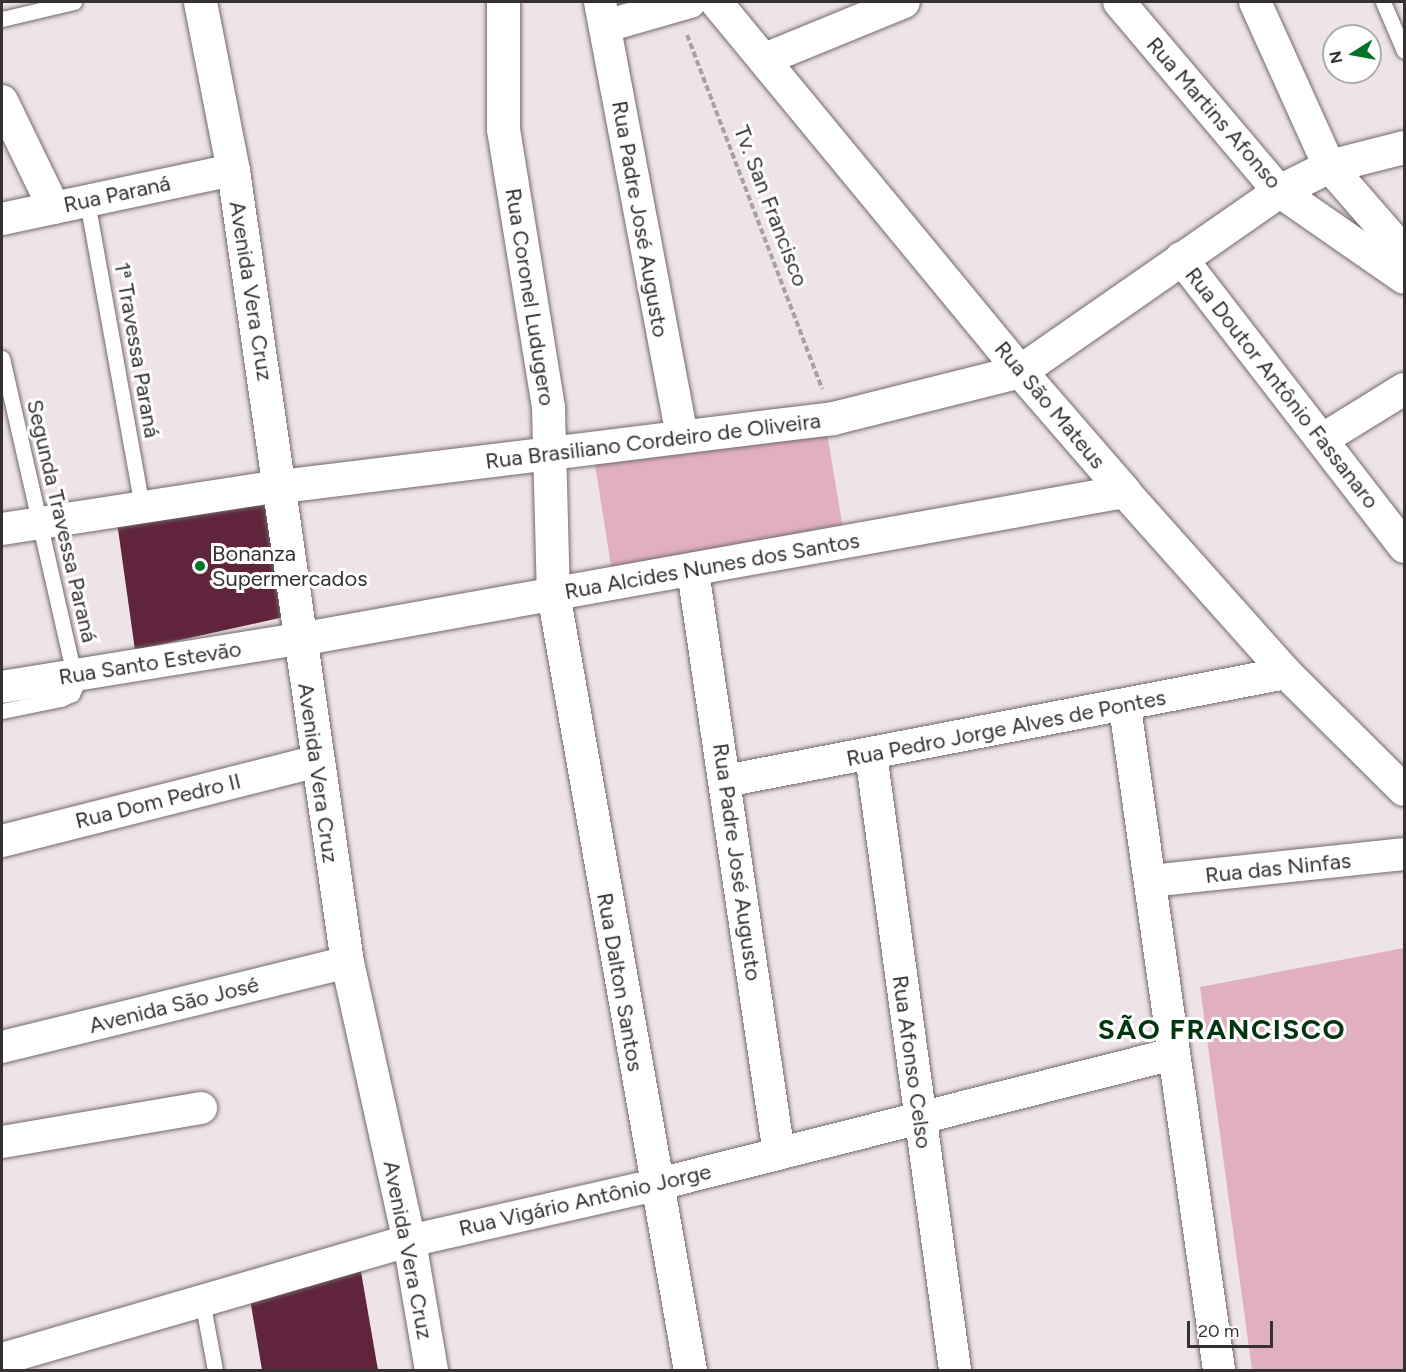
<!DOCTYPE html>
<meta charset="utf-8">
<style>
body{margin:0}
#map{position:relative;width:1406px;height:1372px;overflow:hidden;background:#eee3e6;font-family:Figtree,sans-serif}
div>[style]{position:absolute}
.green>*{inset:0;background:#e1b0c0}
.building>*{inset:0;background:#60253d}
.path>*{height:4px;margin-top:-2px;transform-origin:0;background:repeating-linear-gradient(90deg,#a9a0a3 0 6px,transparent 0 9px)}
.roads{filter:drop-shadow(0 0 2px #72696b) drop-shadow(0 0 2px #72696b)}
.service>*{height:15px;margin:-7.5px;padding:0 7.5px;transform-origin:7.5px;border-radius:7.5px;background:#fff}
.minor>*{height:32px;margin:-16px;padding:0 16px;transform-origin:16px;border-radius:16px;background:#fff}
.tertiary>*{height:33px;margin:-16.5px;padding:0 16.5px;transform-origin:16.5px;border-radius:16.5px;background:#fff}
.secondary>*{height:33px;margin:-16.5px;padding:0 16.5px;transform-origin:16.5px;border-radius:16.5px;background:#fff}
.dots>*{width:16px;height:16px;translate:-50% -50%;box-sizing:border-box;border:3px solid #fff;border-radius:50%}
span{translate:-50% -50%;white-space:nowrap;text-align:center;line-height:1.15;-webkit-text-stroke:6px #fff;paint-order:stroke}
.street-label{font-size:22px;color:#353132}
.poi-label{font-size:22px;color:#353132}
.left{translate:0 -50%;text-align:left}
.district-label{font-size:28px;color:#043511;font-weight:700;letter-spacing:1.5px}
.frame{position:absolute;inset:0;border:3px solid #353132;pointer-events:none}
.north{position:absolute;left:1322px;top:24px;width:60px;height:60px;box-sizing:border-box;background:#fff;border:2px solid #aeadad;border-radius:50%;rotate:259deg;font-size:16px;font-weight:700;line-height:24px;text-align:center;color:#353132}
.north::after{content:'';display:block;margin:auto;width:21px;height:27px;background:#007327;clip-path:polygon(50% 0,100% 100%,50% 72%,0 100%)}
.scale{position:absolute;left:1187px;top:1321px;width:86px;height:27px;box-sizing:border-box;border:3px solid #353132;border-top:0;padding-left:8px;font-size:18px;line-height:21px;white-space:nowrap;color:#353132;-webkit-text-stroke:4px #fff;paint-order:stroke}
</style>
<div id="map">
<div class="green">
<i style="clip-path:polygon(825px 421px,844px 535px,612px 572px,594px 458px)"></i>
<i style="clip-path:polygon(1404px 948px,1404px 1370px,1252px 1370px,1200px 987px)"></i>
</div>
<div class="building">
<i style="clip-path:polygon(265px 497px,284px 617px,135px 650px,116px 515px)"></i>
<i style="clip-path:polygon(360px 1266px,378px 1370px,262px 1370px,249px 1293px)"></i>
</div>
<div class="path">
<i style="left:687px;top:35px;width:379px;rotate:69.1deg"></i>
</div>
<div class="roads">
<div class="service">
<i style="left:1383px;top:2px;width:53px;rotate:66.8deg"></i>
<i style="left:2px;top:19px;width:74px;rotate:-13.3deg"></i>
<i style="left:87px;top:201px;width:311px;rotate:79.8deg"></i>
<i style="left:2px;top:358px;width:335px;rotate:77.2deg"></i>
<i style="left:76px;top:685px;width:10px;rotate:114deg"></i>
<i style="left:72px;top:694px;width:12px;rotate:156deg"></i>
<i style="left:61px;top:699px;width:60px;rotate:168.5deg"></i>
<i style="left:202px;top:1300px;width:71px;rotate:79.5deg"></i>
</div>
<div class="minor">
<i style="left:600px;top:2px;width:442px;rotate:79.3deg"></i>
<i style="left:716px;top:2px;width:478px;rotate:50.5deg"></i>
<i style="left:1119px;top:2px;width:248px;rotate:49.8deg"></i>
<i style="left:1279px;top:191px;width:152px;rotate:34.8deg"></i>
<i style="left:1255px;top:2px;width:180px;rotate:65.7deg"></i>
<i style="left:1329px;top:166px;width:114px;rotate:48.9deg"></i>
<i style="left:606px;top:26px;width:87px;rotate:-15.9deg"></i>
<i style="left:765px;top:59px;width:150px;rotate:-22.3deg"></i>
<i style="left:2px;top:101px;width:119px;rotate:64.1deg"></i>
<i style="left:2px;top:219px;width:236px;rotate:-12deg"></i>
<i style="left:1181px;top:258px;width:365px;rotate:52.3deg"></i>
<i style="left:1323px;top:439px;width:95px;rotate:-31.7deg"></i>
<i style="left:1124px;top:491px;width:244px;rotate:48.3deg"></i>
<i style="left:1286px;top:673px;width:166px;rotate:44.8deg"></i>
<i style="left:2px;top:529px;width:282px;rotate:-8.8deg"></i>
<i style="left:693px;top:571px;width:589px;rotate:81.61deg"></i>
<i style="left:2px;top:687px;width:301px;rotate:-9.2deg"></i>
<i style="left:1125px;top:707px;width:670px;rotate:81.93deg"></i>
<i style="left:871px;top:754px;width:622px;rotate:82.23deg"></i>
<i style="left:725px;top:781px;width:571px;rotate:-10.9deg"></i>
<i style="left:2px;top:841px;width:323px;rotate:-14.2deg"></i>
<i style="left:1151px;top:881px;width:254px;rotate:-6.1deg"></i>
<i style="left:2px;top:1047px;width:355px;rotate:-13.8deg"></i>
<i style="left:2px;top:1142px;width:202px;rotate:-9.7deg"></i>
<i style="left:2px;top:1359px;width:424px;rotate:-16.2deg"></i>
<i style="left:409px;top:1241px;width:252px;rotate:-12.8deg"></i>
<i style="left:655px;top:1185px;width:534px;rotate:-14.19deg"></i>
</div>
<div class="tertiary">
<i style="left:1020px;top:371px;width:159px;rotate:49.1deg"></i>
<i style="left:281px;top:486px;width:556px;rotate:-7.02deg"></i>
<i style="left:833px;top:418px;width:193px;rotate:-14.1deg"></i>
<i style="left:1020px;top:371px;width:315px;rotate:-34.8deg"></i>
<i style="left:1279px;top:191px;width:56px;rotate:-26.6deg"></i>
<i style="left:1329px;top:166px;width:77px;rotate:-14.2deg"></i>
<i style="left:299px;top:639px;width:838px;rotate:-10.17deg"></i>
</div>
<div class="secondary">
<i style="left:200px;top:2px;width:171px;rotate:78.9deg"></i>
<i style="left:233px;top:170px;width:800px;rotate:81.81deg"></i>
<i style="left:347px;top:962px;width:286px;rotate:77.5deg"></i>
<i style="left:409px;top:1241px;width:131px;rotate:80.3deg"></i>
<i style="left:503px;top:2px;width:127px;rotate:90deg"></i>
<i style="left:503px;top:129px;width:282px;rotate:80.8deg"></i>
<i style="left:548px;top:407px;width:186px;rotate:88.5deg"></i>
<i style="left:553px;top:593px;width:789px;rotate:80deg"></i>
</div>
</div>
<div class="dots">
<i style="left:200px;top:566px;background:#007327"></i>
</div>
<div class="street-label">
<span style="left:1214px;top:113px;rotate:49deg">Rua Martins Afonso</span>
<span style="left:117px;top:194px;rotate:-12deg">Rua Paraná</span>
<span style="left:771px;top:206px;rotate:69deg">Tv. San Francisco</span>
<span style="left:640px;top:219px;rotate:80deg">Rua Padre José Augusto</span>
<span style="left:251px;top:291px;rotate:81deg">Avenida Vera Cruz</span>
<span style="left:530px;top:297px;rotate:81deg">Rua Coronel Ludugero</span>
<span style="left:137px;top:350px;rotate:80deg">1ª Travessa Paraná</span>
<span style="left:1282px;top:388px;rotate:52deg">Rua Doutor Antônio Fassanaro</span>
<span style="left:1050px;top:405px;rotate:50deg">Rua São Mateus</span>
<span style="left:653px;top:441px;rotate:-7deg">Rua Brasiliano Cordeiro de Oliveira</span>
<span style="left:62px;top:521px;rotate:77deg">Segunda Travessa Paraná</span>
<span style="left:712px;top:566px;rotate:-10deg">Rua Alcides Nunes dos Santos</span>
<span style="left:150px;top:663px;rotate:-9deg">Rua Santo Estevão</span>
<span style="left:1006px;top:728px;rotate:-11deg">Rua Pedro Jorge Alves de Pontes</span>
<span style="left:318px;top:773px;rotate:82deg">Avenida Vera Cruz</span>
<span style="left:158px;top:801px;rotate:-14deg">Rua Dom Pedro II</span>
<span style="left:737px;top:862px;rotate:82deg">Rua Padre José Augusto</span>
<span style="left:1278px;top:868px;rotate:-6deg">Rua das Ninfas</span>
<span style="left:620px;top:982px;rotate:80deg">Rua Dalton Santos</span>
<span style="left:174px;top:1005px;rotate:-14deg">Avenida São José</span>
<span style="left:912px;top:1062px;rotate:82deg">Rua Afonso Celso</span>
<span style="left:585px;top:1200px;rotate:-13deg">Rua Vigário Antônio Jorge</span>
<span style="left:408px;top:1250px;rotate:79deg">Avenida Vera Cruz</span>
</div>
<div class="poi-label">
<span class="left" style="left:212px;top:566px">Bonanza<br>Supermercados</span>
</div>
<div class="district-label">
<span style="left:1222px;top:1029px">SÃO FRANCISCO</span>
</div>
<div class="frame"></div>
<div class="north">N</div>
<div class="scale">20 m</div>
</div>
